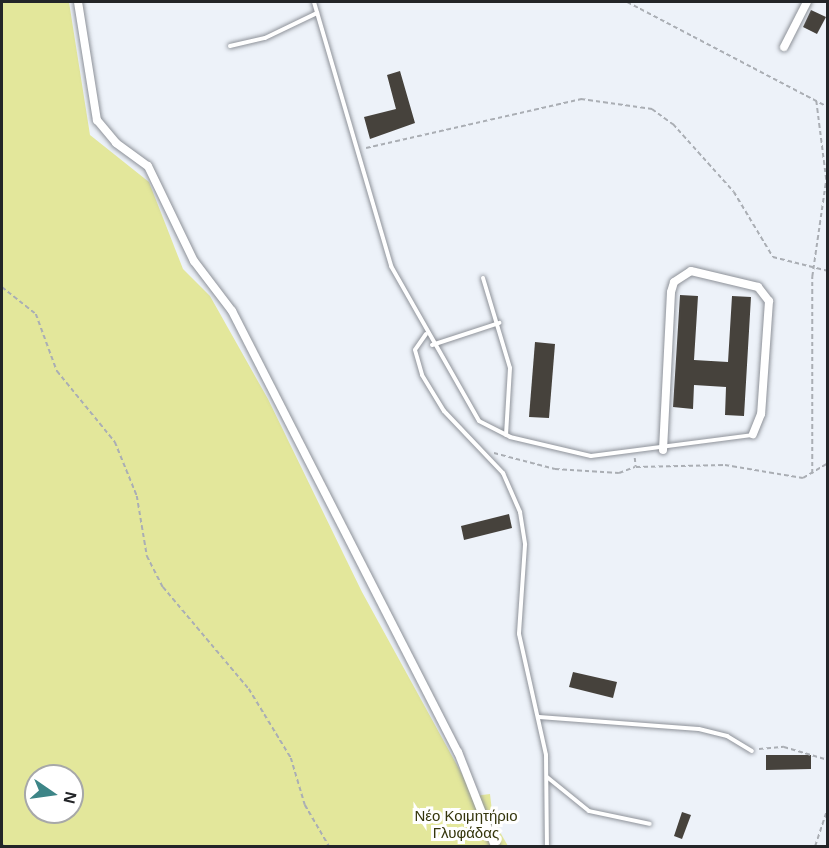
<!DOCTYPE html>
<meta charset="utf-8">
<style>
body{margin:0}
#map{position:relative;width:829px;height:848px;overflow:hidden;background:#edf2f9;font-family:Arial,sans-serif}
div>[style]{position:absolute}
.green>*{inset:0;background:#e3e79b}
.building>*{inset:0;background:#46423c}
.path>*{height:1.5px;margin-top:-0.75px;transform-origin:0;background:repeating-linear-gradient(90deg,#aaaeb4 0 4.5px,transparent 0 7.5px)}
.roads{filter:drop-shadow(0 0 2px #8d9198) drop-shadow(0 0 2px #8d9198)}
.service>*{height:4px;margin:-2px;padding:0 2px;transform-origin:2px;border-radius:2px;background:#fff}
.minor>*{height:8px;margin:-4px;padding:0 4px;transform-origin:4px;border-radius:4px;background:#fff}
span{translate:-50% -50%;white-space:nowrap;text-align:center;line-height:1.15;-webkit-text-stroke:6px #fff;paint-order:stroke}
.park-label{font-size:15px;color:#35360c}
.frame{position:absolute;inset:0;border:3px solid #232528;pointer-events:none}
.north{position:absolute;left:24px;top:764px;width:60px;height:60px;box-sizing:border-box;background:#fff;border:2px solid #a7a8a9;border-radius:50%;rotate:103deg;font-size:16px;font-weight:700;line-height:24px;text-align:center;color:#232528}
.north::after{content:'';display:block;margin:auto;width:21px;height:27px;background:#3d8587;clip-path:polygon(50% 0,100% 100%,50% 72%,0 100%)}
</style>
<div id="map">
<div class="green">
<i style="clip-path:polygon(evenodd,2px 2px,69px 2px,90px 135px,149px 182px,183px 269px,210px 296px,268px 399px,362px 592px,474px 796px,490px 794px,493px 820px,508px 846px,2px 846px,2px 2px,36px 776px,72px 776px,72px 812px,36px 812px,36px 776px)"></i>
</div>
<div class="building">
<i style="clip-path:polygon(811px 10px,826px 17px,817px 34px,803px 27px)"></i>
<i style="clip-path:polygon(400px 71px,415px 123px,370px 139px,364px 117px,396px 109px,387px 75px)"></i>
<i style="clip-path:polygon(680px 295px,698px 296px,694px 360px,728px 362px,732px 296px,751px 297px,744px 416px,725px 415px,726px 387px,694px 385px,693px 409px,673px 407px)"></i>
<i style="clip-path:polygon(535px 342px,555px 344px,549px 418px,529px 417px)"></i>
<i style="clip-path:polygon(509px 514px,512px 528px,464px 540px,461px 526px)"></i>
<i style="clip-path:polygon(573px 672px,617px 682px,613px 698px,569px 687px)"></i>
<i style="clip-path:polygon(766px 755px,811px 755px,811px 769px,766px 770px)"></i>
<i style="clip-path:polygon(682px 812px,691px 815px,682px 839px,674px 836px)"></i>
</div>
<div class="path">
<i style="left:627px;top:2px;width:227px;rotate:27.6deg"></i>
<i style="left:366px;top:148px;width:221px;rotate:-12.8deg"></i>
<i style="left:581px;top:99px;width:72px;rotate:8deg"></i>
<i style="left:652px;top:109px;width:26px;rotate:36deg"></i>
<i style="left:673px;top:124px;width:91px;rotate:48.1deg"></i>
<i style="left:734px;top:192px;width:76px;rotate:59deg"></i>
<i style="left:773px;top:257px;width:57px;rotate:14.3deg"></i>
<i style="left:2px;top:287px;width:43px;rotate:38.5deg"></i>
<i style="left:36px;top:314px;width:61px;rotate:69.8deg"></i>
<i style="left:57px;top:371px;width:92px;rotate:50.8deg"></i>
<i style="left:115px;top:442px;width:58px;rotate:67.8deg"></i>
<i style="left:137px;top:496px;width:61px;rotate:80.5deg"></i>
<i style="left:147px;top:556px;width:35px;rotate:63deg"></i>
<i style="left:163px;top:587px;width:133px;rotate:49.9deg"></i>
<i style="left:249px;top:689px;width:81px;rotate:58.7deg"></i>
<i style="left:291px;top:758px;width:49px;rotate:73.4deg"></i>
<i style="left:305px;top:805px;width:48px;rotate:59.7deg"></i>
<i style="left:494px;top:453px;width:63px;rotate:14.7deg"></i>
<i style="left:555px;top:469px;width:64px;rotate:3.6deg"></i>
<i style="left:619px;top:473px;width:17px;rotate:-21deg"></i>
<i style="left:635px;top:458px;width:9px;rotate:84deg"></i>
<i style="left:636px;top:467px;width:89px;rotate:-1.3deg"></i>
<i style="left:725px;top:465px;width:79px;rotate:9.5deg"></i>
<i style="left:803px;top:478px;width:29px;rotate:-31deg"></i>
<i style="left:812px;top:474px;width:197px;rotate:-90deg"></i>
<i style="left:812px;top:277px;width:98px;rotate:-81.8deg"></i>
<i style="left:826px;top:180px;width:80px;rotate:-97.2deg"></i>
<i style="left:759px;top:749px;width:25px;rotate:-5deg"></i>
<i style="left:784px;top:747px;width:46px;rotate:16.5deg"></i>
<i style="left:2px;top:844px;width:3px;rotate:45deg"></i>
<i style="left:815px;top:846px;width:41px;rotate:-71.6deg"></i>
</div>
<div class="roads">
<div class="service">
<i style="left:314px;top:2px;width:275px;rotate:73.7deg"></i>
<i style="left:391px;top:266px;width:178px;rotate:60.4deg"></i>
<i style="left:479px;top:421px;width:35px;rotate:27deg"></i>
<i style="left:510px;top:437px;width:83px;rotate:13.2deg"></i>
<i style="left:591px;top:456px;width:162px;rotate:-7.4deg"></i>
<i style="left:230px;top:46px;width:36px;rotate:-13deg"></i>
<i style="left:265px;top:38px;width:58px;rotate:-25.7deg"></i>
<i style="left:483px;top:278px;width:94px;rotate:73.3deg"></i>
<i style="left:510px;top:368px;width:67px;rotate:93.4deg"></i>
<i style="left:426px;top:334px;width:19px;rotate:125deg"></i>
<i style="left:415px;top:350px;width:26px;rotate:74deg"></i>
<i style="left:422px;top:375px;width:42px;rotate:58.6deg"></i>
<i style="left:444px;top:411px;width:86px;rotate:46.4deg"></i>
<i style="left:503px;top:473px;width:43px;rotate:66.4deg"></i>
<i style="left:520px;top:512px;width:33px;rotate:81deg"></i>
<i style="left:525px;top:545px;width:89px;rotate:93.9deg"></i>
<i style="left:519px;top:634px;width:124px;rotate:77.4deg"></i>
<i style="left:546px;top:755px;width:91px;rotate:89.4deg"></i>
<i style="left:432px;top:345px;width:71px;rotate:-18.2deg"></i>
<i style="left:539px;top:717px;width:160px;rotate:4.3deg"></i>
<i style="left:699px;top:729px;width:29px;rotate:14deg"></i>
<i style="left:727px;top:736px;width:29px;rotate:31deg"></i>
<i style="left:547px;top:777px;width:54px;rotate:39deg"></i>
<i style="left:589px;top:811px;width:62px;rotate:12deg"></i>
</div>
<div class="minor">
<i style="left:78px;top:2px;width:120px;rotate:80.9deg"></i>
<i style="left:97px;top:120px;width:30px;rotate:50deg"></i>
<i style="left:116px;top:143px;width:39px;rotate:36deg"></i>
<i style="left:148px;top:166px;width:106px;rotate:64.2deg"></i>
<i style="left:194px;top:261px;width:63px;rotate:52.8deg"></i>
<i style="left:232px;top:311px;width:496px;rotate:62.9deg"></i>
<i style="left:458px;top:752px;width:101px;rotate:68.5deg"></i>
<i style="left:784px;top:47px;width:51px;rotate:-62.9deg"></i>
<i style="left:663px;top:450px;width:158px;rotate:-87.1deg"></i>
<i style="left:671px;top:292px;width:10px;rotate:-73deg"></i>
<i style="left:674px;top:282px;width:20px;rotate:-33deg"></i>
<i style="left:691px;top:271px;width:69px;rotate:13.4deg"></i>
<i style="left:758px;top:287px;width:18px;rotate:52deg"></i>
<i style="left:769px;top:301px;width:113px;rotate:94deg"></i>
<i style="left:761px;top:414px;width:22px;rotate:112deg"></i>
</div>
</div>
<div class="park-label">
<span style="left:466px;top:824px">Νέο Κοιμητήριο<br>Γλυφάδας</span>
</div>
<div class="frame"></div>
<div class="north">N</div>
</div>
